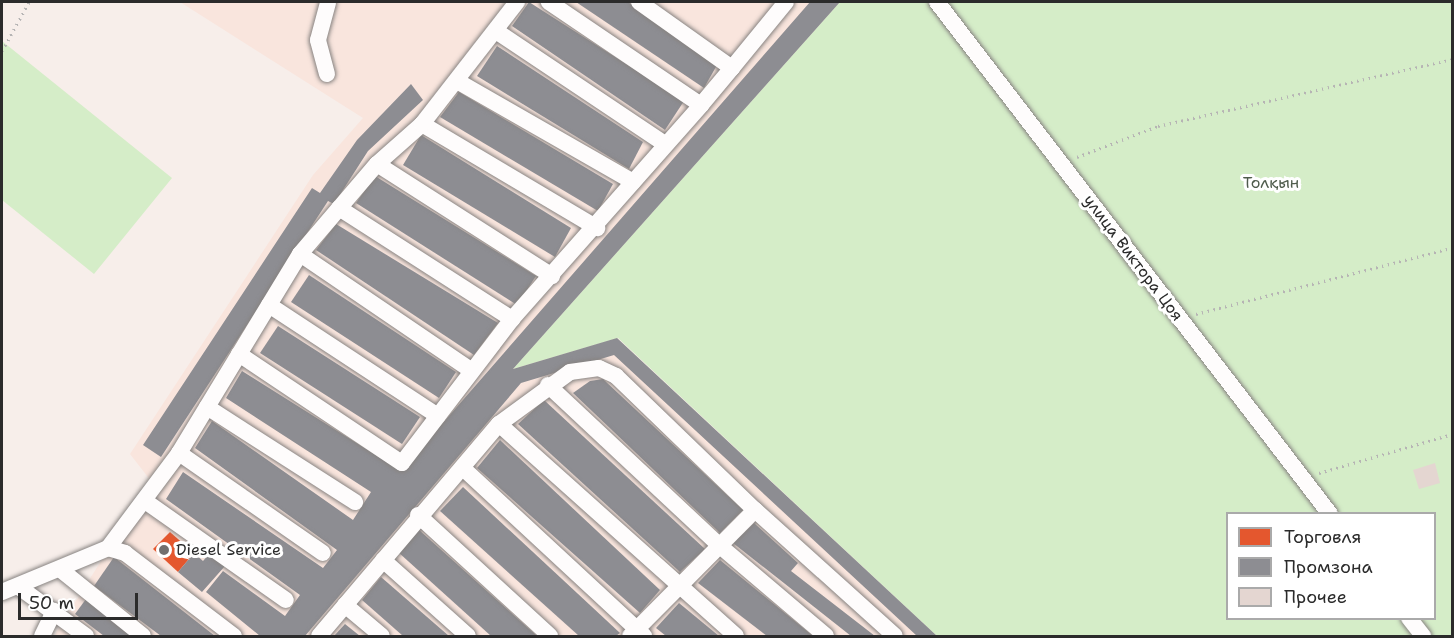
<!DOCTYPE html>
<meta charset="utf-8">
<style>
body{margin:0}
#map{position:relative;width:1454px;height:638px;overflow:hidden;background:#f7eeea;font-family:"Shantell Sans",sans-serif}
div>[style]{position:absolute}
.built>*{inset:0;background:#f9e5dd}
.green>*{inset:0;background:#d5edc8}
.shops>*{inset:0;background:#e4572e}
.industry>*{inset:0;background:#8d8d92}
.building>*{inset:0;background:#e4d6d1}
.path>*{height:3px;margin-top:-1.5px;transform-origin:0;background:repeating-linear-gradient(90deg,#b6b4b4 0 1.5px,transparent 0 6px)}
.roads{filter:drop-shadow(0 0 2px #878381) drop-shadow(0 0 2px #878381)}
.minor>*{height:16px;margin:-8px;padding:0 8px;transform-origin:8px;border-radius:8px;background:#fefcfc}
.dots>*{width:16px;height:16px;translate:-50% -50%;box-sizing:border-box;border:3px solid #fff;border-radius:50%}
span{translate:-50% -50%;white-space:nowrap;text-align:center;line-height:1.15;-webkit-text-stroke:6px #fff;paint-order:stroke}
.park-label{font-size:16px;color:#4f5c4c}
.street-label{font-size:16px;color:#2b2b2b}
.poi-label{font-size:16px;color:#2b2b2b}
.left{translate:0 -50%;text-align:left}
.frame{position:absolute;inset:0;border:3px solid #2b2b2b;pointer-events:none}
.legend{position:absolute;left:1226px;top:512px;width:210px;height:108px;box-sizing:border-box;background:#fff;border:2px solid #aaa;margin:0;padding:8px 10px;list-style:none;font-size:18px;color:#2b2b2b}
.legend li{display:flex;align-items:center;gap:12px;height:30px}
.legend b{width:30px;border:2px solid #aaa}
.scale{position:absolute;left:18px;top:593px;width:120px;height:27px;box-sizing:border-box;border:3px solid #2b2b2b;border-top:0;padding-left:8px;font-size:18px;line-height:21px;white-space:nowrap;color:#2b2b2b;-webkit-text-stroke:4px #fff;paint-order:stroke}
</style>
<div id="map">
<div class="built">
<i style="clip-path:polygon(180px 2px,840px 2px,514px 368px,617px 338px,937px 636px,54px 636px,101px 561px,158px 490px,130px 454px,313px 175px,363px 118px)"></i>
</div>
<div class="green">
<i style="clip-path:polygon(evenodd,840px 2px,1452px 2px,1452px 636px,937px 636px,618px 338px,513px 369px,840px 2px,1228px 514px,1434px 514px,1434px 618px,1228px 618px,1228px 514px)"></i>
<i style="clip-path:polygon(2px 41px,172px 178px,94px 274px,2px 200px)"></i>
</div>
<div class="shops">
<i style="clip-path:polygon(170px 532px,194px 553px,178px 572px,153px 549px)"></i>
</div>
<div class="industry">
<i style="clip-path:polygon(529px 2px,684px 101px,665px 130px,512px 26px)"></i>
<i style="clip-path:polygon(576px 2px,628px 2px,717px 65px,704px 88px)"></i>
<i style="clip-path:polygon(810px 2px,840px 2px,513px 369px,617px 338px,937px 636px,917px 636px,614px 355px,521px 383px,305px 636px,260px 636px,206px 592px,223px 571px,285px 616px,300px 595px,166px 499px,183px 472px,323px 568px,337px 550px,195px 448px,212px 421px,353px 520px,371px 492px,226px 398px,242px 371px,401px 471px)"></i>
<i style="clip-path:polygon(497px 46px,643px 142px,629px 169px,477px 76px)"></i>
<i style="clip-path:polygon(411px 84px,423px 100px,368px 151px,334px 204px,328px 201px,161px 457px,143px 445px,312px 188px,320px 193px,357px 140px)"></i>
<i style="clip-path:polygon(459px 92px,613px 184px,598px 211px,440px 117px)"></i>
<i style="clip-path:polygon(421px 135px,571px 228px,555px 257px,403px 165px)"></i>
<i style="clip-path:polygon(375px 176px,536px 276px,517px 305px,356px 203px)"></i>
<i style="clip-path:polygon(336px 224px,498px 323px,474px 355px,316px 250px)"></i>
<i style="clip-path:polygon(309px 275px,456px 372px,439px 398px,291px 302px)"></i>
<i style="clip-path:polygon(278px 326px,420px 417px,402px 444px,260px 353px)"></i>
<i style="clip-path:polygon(603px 379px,743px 510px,720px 533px,573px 393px,590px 381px)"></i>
<i style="clip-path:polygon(544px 400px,705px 549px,680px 572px,518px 424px)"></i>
<i style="clip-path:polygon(500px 440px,660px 590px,640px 613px,477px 468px)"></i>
<i style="clip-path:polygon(463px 487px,620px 633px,616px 636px,579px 636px,440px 511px)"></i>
<i style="clip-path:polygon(754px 523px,798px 563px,791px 571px,875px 636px,851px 636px,733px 543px)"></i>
<i style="clip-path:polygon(418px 529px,537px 636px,491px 636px,398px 552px)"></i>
<i style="clip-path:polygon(194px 553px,203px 561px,210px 553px,225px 566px,202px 592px,178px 572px)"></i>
<i style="clip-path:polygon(114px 557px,215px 636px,161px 636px,94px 586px)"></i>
<i style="clip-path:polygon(720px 560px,813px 636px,767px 636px,698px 583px)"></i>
<i style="clip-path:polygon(381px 577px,449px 636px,403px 636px,362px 600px)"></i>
<i style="clip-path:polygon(86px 599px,131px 636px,104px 636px,75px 614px)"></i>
<i style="clip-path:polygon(679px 603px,719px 636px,666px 636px,656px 628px)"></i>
<i style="clip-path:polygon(345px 624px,360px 636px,334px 636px)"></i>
</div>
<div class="building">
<i style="clip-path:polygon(1435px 463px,1440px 483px,1419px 489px,1413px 470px)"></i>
</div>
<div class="path">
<i style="left:2px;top:51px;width:56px;rotate:-61.1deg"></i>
<i style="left:1077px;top:157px;width:87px;rotate:-20.9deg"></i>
<i style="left:1158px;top:126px;width:302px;rotate:-12.8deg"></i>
<i style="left:1196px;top:314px;width:264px;rotate:-14.5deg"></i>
<i style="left:1319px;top:473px;width:139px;rotate:-16.3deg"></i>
</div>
<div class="roads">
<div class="minor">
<i style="left:639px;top:2px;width:114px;rotate:35.4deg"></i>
<i style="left:732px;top:68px;width:85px;rotate:-50.7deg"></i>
<i style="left:937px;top:2px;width:645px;rotate:52.49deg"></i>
<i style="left:496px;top:31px;width:203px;rotate:33.8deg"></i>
<i style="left:327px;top:74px;width:35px;rotate:-105deg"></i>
<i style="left:318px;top:40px;width:39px;rotate:-75deg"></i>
<i style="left:457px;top:81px;width:203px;rotate:29.8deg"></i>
<i style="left:701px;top:105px;width:48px;rotate:-50deg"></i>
<i style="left:422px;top:124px;width:204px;rotate:30.7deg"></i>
<i style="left:377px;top:164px;width:208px;rotate:32.6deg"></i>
<i style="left:339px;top:208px;width:206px;rotate:32.7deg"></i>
<i style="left:300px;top:254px;width:207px;rotate:34.2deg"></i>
<i style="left:269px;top:305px;width:202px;rotate:33.3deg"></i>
<i style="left:239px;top:354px;width:196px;rotate:33.8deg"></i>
<i style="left:402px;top:463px;width:181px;rotate:-52.6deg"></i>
<i style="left:512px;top:319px;width:286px;rotate:-48.5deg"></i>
<i style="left:701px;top:105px;width:184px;rotate:-145.9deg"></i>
<i style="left:548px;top:385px;width:236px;rotate:43.1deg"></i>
<i style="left:720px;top:546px;width:139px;rotate:40.3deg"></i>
<i style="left:207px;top:407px;width:176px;rotate:32.7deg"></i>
<i style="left:499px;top:424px;width:318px;rotate:41.8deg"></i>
<i style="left:179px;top:453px;width:175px;rotate:34.8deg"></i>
<i style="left:465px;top:470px;width:244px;rotate:42.8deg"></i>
<i style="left:145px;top:501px;width:172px;rotate:35.1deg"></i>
<i style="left:755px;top:510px;width:188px;rotate:42deg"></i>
<i style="left:418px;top:515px;width:179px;rotate:42.5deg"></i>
<i style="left:108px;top:548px;width:18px;rotate:16deg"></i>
<i style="left:125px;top:553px;width:137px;rotate:37.3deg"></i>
<i style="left:383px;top:560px;width:114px;rotate:41.8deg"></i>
<i style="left:61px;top:570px;width:105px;rotate:38.8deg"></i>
<i style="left:19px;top:587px;width:83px;rotate:36.2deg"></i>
<i style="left:2px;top:592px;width:115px;rotate:-22.5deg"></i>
<i style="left:108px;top:548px;width:119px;rotate:-53.2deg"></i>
<i style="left:179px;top:453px;width:233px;rotate:-58.7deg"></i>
<i style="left:300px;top:254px;width:118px;rotate:-49.5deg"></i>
<i style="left:377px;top:164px;width:60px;rotate:-41.6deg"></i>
<i style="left:422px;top:124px;width:155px;rotate:-52.1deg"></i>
<i style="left:345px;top:605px;width:48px;rotate:40deg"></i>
<i style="left:1409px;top:618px;width:23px;rotate:52deg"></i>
<i style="left:42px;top:636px;width:28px;rotate:-64deg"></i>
<i style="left:319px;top:636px;width:278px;rotate:-49.7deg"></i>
<i style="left:499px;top:424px;width:88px;rotate:-36.2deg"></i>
<i style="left:570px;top:372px;width:29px;rotate:-8deg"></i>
<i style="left:599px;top:368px;width:19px;rotate:25deg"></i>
<i style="left:616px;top:376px;width:193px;rotate:44deg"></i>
<i style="left:755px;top:510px;width:177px;rotate:134.8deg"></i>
</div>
</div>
<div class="dots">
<i style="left:164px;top:550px;background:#726f6e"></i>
</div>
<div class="park-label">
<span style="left:1271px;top:183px">Толқын</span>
</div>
<div class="street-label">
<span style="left:1133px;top:258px;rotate:53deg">улица Виктора Цоя</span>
</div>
<div class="poi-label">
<span class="left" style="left:176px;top:550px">Diesel Service</span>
</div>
<div class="frame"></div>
<ul class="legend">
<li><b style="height:16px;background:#e4572e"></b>Торговля</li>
<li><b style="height:16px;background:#8d8d92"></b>Промзона</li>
<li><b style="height:16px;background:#e4d6d1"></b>Прочее</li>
</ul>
<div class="scale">50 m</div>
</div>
